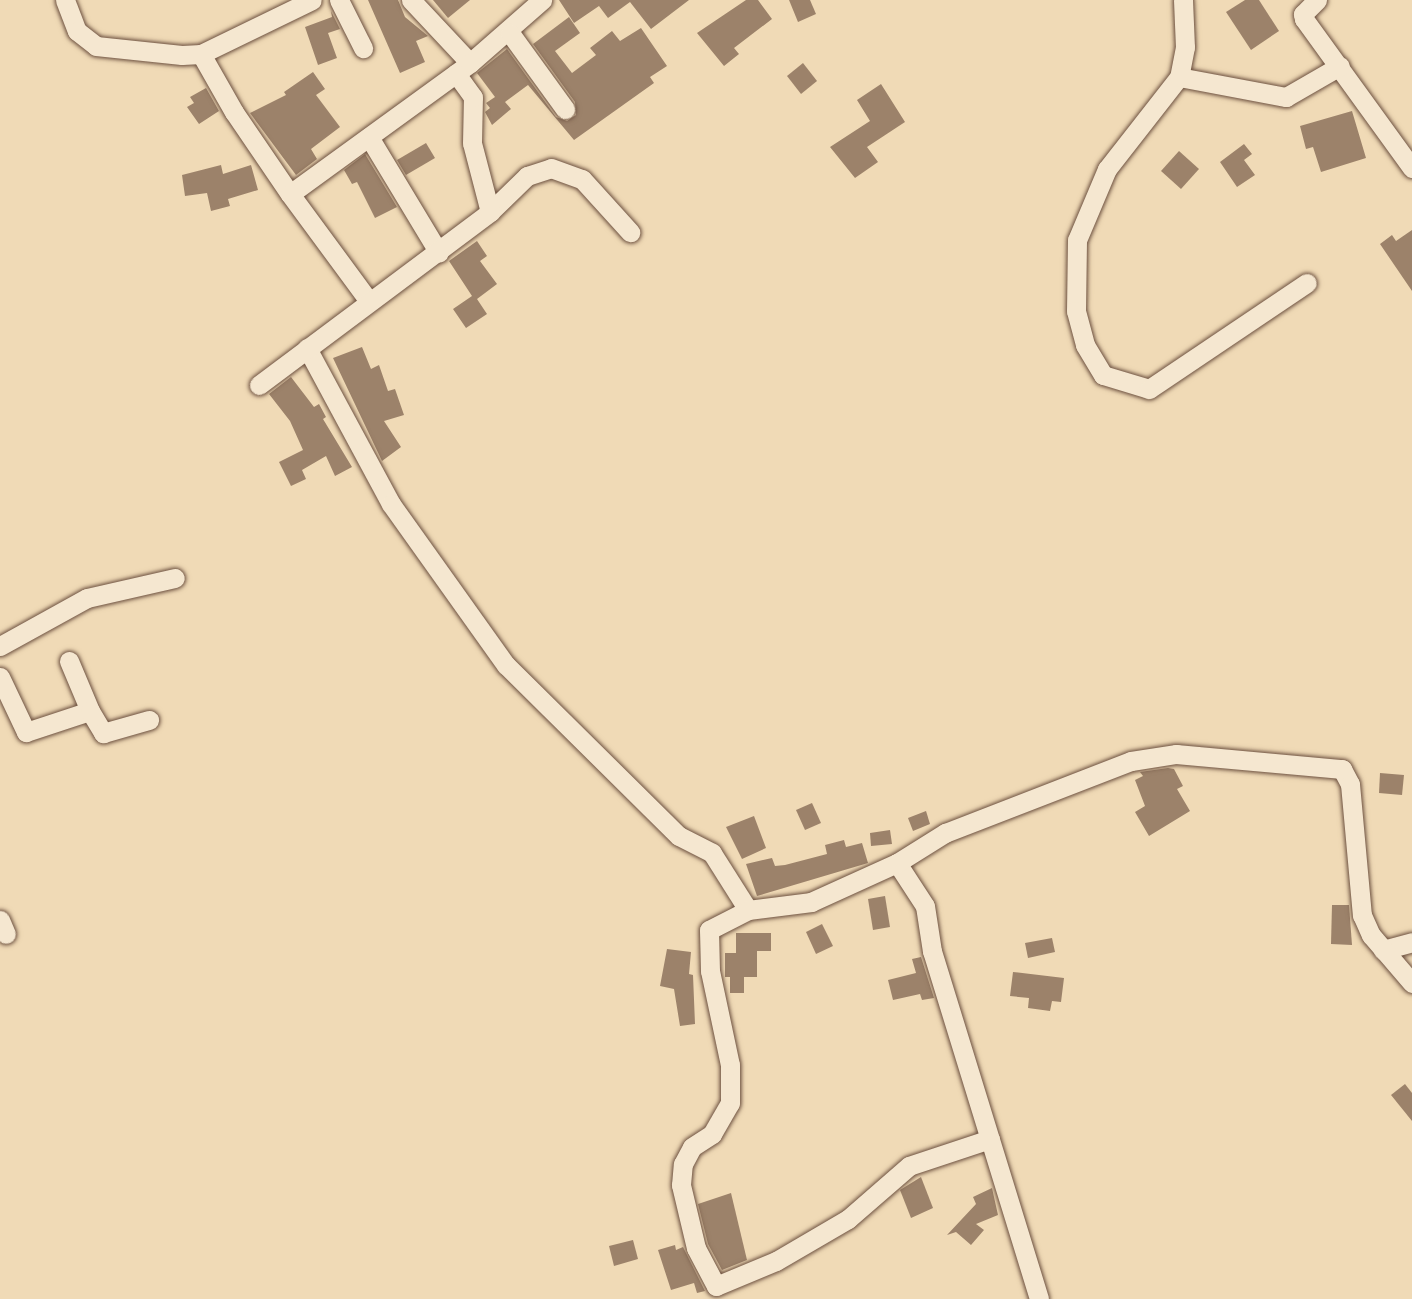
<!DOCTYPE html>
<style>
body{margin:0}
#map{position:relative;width:1412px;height:1299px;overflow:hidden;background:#f0dab6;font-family:"EB Garamond",serif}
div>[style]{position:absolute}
.building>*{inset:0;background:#9c826a}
.roads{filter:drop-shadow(0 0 2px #6c503f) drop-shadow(0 0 2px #6c503f)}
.minor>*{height:19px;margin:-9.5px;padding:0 9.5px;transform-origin:9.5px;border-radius:9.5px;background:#f5e7d0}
span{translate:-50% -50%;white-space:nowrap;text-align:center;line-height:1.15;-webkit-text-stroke:5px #f5e7d0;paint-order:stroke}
</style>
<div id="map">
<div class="building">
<i style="clip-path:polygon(368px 0,398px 0,405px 17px,428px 36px,416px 41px,425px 62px,400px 73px)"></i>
<i style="clip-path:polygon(433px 0,470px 0,448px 18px)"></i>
<i style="clip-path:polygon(559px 0,689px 0,651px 29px,630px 2px,608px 18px,599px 6px,574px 23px)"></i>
<i style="clip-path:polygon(746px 0,758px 0,772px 19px,734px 48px,739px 54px,724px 66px,697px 33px)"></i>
<i style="clip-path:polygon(789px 0,810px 0,816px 14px,798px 22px)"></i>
<i style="clip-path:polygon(1245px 0,1259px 0,1279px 31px,1251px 50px,1226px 12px)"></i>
<i style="clip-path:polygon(331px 11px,340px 29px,328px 33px,337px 58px,318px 65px,305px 27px,332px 17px)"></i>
<i style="clip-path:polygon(569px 17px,580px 33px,555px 51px,572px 73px,596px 55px,590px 48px,612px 31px,620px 41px,641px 28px,667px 66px,650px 77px,654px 83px,574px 140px,528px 85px,505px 102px,511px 109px,492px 125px,485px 112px,490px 108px,486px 103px,495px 97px,477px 73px,507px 49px,556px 117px,567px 121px,576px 115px,575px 102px,533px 44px)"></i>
<i style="clip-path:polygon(803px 63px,817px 81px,801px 94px,787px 76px)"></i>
<i style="clip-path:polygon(313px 72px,325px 89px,316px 95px,340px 127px,311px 149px,317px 159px,296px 175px,250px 113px,286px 95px,284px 92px)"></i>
<i style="clip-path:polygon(881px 84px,905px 122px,867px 147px,878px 162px,855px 178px,830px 147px,870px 121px,857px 100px)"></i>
<i style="clip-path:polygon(206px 88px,219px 111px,199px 124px,187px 107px,194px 103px,190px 97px)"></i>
<i style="clip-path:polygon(1352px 111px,1366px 158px,1321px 172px,1313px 147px,1306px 149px,1300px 126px)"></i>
<i style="clip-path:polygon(426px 143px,435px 158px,406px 175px,397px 160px)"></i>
<i style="clip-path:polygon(1244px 144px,1252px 154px,1244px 160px,1255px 175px,1237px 187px,1220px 162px)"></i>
<i style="clip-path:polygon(1179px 151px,1199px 169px,1181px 189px,1161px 171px)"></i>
<i style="clip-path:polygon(365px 154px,397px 207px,375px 218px,357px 182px,352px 184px,344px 170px)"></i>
<i style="clip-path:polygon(221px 165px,223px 174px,251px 165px,258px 190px,228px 199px,230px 206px,211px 211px,207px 193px,185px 196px,182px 175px)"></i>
<i style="clip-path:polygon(1412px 230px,1412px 291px,1380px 244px,1392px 235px,1396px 241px)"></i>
<i style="clip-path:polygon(477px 241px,487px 256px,480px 261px,497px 284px,477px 299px,487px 314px,466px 328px,453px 309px,472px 296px,449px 261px)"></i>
<i style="clip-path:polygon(362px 347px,371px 369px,379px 365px,388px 391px,395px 389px,404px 415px,384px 421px,401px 447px,382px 461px,333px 358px)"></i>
<i style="clip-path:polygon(291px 377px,314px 407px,319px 404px,326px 417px,323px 419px,352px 467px,335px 476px,326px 456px,302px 470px,306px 479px,291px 486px,279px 462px,303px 450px,290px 421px,269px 394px)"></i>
<i style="clip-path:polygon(1168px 768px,1174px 769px,1183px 786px,1177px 789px,1190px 811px,1149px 836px,1135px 812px,1145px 806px,1135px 780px,1143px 776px,1140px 772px)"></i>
<i style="clip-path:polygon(1380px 773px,1404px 775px,1402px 795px,1379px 793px)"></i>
<i style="clip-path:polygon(812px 803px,821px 823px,805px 830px,796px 810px)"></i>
<i style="clip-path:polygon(926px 811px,930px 824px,913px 831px,908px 818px)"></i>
<i style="clip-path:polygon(754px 816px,766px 848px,742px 859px,726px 827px)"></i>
<i style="clip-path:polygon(890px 830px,892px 844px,871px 846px,870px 833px)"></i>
<i style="clip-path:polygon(844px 840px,846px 847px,862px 843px,868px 863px,757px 896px,746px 864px,772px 858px,775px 866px,785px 865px,827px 854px,825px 845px)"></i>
<i style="clip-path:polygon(885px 896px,890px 927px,873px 930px,868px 899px)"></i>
<i style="clip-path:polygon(1332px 905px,1349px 905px,1352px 945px,1331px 944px)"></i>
<i style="clip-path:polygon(822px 924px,833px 946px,816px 954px,806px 932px)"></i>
<i style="clip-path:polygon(736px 933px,771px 933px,771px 951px,757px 951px,757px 977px,744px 977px,744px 993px,730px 993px,730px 977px,725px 977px,725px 953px,736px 953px)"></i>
<i style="clip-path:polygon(1052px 938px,1055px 952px,1028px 958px,1025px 943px)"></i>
<i style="clip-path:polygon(667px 949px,691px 952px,689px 974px,693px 975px,695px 1024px,680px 1026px,674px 989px,660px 986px)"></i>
<i style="clip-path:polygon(921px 957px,934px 998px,922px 1000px,920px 994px,893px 1000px,888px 980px,916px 973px,912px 959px)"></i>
<i style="clip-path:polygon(1013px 972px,1064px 978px,1061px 1002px,1052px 1001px,1050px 1011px,1028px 1008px,1029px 998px,1010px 996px)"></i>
<i style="clip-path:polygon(1405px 1084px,1412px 1093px,1412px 1121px,1391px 1095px)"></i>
<i style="clip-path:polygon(921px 1177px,933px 1208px,911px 1218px,900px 1190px)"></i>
<i style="clip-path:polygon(992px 1188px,998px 1215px,976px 1224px,984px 1230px,971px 1245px,956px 1232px,947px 1235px,976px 1204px,973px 1197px)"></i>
<i style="clip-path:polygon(731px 1193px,747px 1260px,722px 1270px,708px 1244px,698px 1204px)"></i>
<i style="clip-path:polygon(633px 1240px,638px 1259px,614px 1266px,609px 1246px)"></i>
<i style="clip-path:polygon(675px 1245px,676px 1250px,683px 1247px,705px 1291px,697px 1293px,694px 1283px,671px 1290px,658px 1250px)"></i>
</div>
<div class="roads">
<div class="minor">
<i style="left:65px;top:0;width:33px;rotate:69deg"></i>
<i style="left:77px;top:31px;width:24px;rotate:38deg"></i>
<i style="left:96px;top:46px;width:86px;rotate:6deg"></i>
<i style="left:182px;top:55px;width:19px;rotate:-3deg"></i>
<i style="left:201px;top:54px;width:123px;rotate:-25.9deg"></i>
<i style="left:339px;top:0;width:54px;rotate:63.4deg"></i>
<i style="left:411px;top:0;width:86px;rotate:46.9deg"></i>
<i style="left:470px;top:63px;width:96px;rotate:-41.2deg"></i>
<i style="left:1183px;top:0;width:47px;rotate:87.6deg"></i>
<i style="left:1185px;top:47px;width:31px;rotate:101deg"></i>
<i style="left:1179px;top:77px;width:117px;rotate:128deg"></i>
<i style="left:1107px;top:169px;width:77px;rotate:112.9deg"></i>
<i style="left:1077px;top:240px;width:71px;rotate:90.8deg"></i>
<i style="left:1076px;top:311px;width:35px;rotate:75deg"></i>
<i style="left:1085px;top:345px;width:35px;rotate:59deg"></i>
<i style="left:1103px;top:375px;width:48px;rotate:16.9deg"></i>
<i style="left:1149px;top:389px;width:190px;rotate:-33.9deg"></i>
<i style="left:1317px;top:0;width:20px;rotate:135deg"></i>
<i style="left:1303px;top:14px;width:5px;rotate:79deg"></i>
<i style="left:1304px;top:19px;width:184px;rotate:54.1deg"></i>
<i style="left:510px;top:33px;width:94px;rotate:54.1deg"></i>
<i style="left:201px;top:54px;width:67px;rotate:60.4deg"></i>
<i style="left:234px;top:112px;width:99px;rotate:55.7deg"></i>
<i style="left:290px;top:194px;width:223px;rotate:-36deg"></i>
<i style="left:1179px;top:77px;width:109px;rotate:10.6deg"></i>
<i style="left:1286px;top:97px;width:62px;rotate:-29.9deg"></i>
<i style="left:369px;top:137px;width:135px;rotate:58.9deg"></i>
<i style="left:290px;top:194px;width:133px;rotate:53.6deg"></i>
<i style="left:490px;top:212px;width:52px;rotate:-44.2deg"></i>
<i style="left:527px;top:176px;width:25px;rotate:-18deg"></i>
<i style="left:551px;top:168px;width:33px;rotate:20deg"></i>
<i style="left:582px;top:179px;width:72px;rotate:47.8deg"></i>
<i style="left:307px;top:348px;width:177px;rotate:61.7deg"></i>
<i style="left:391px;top:504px;width:198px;rotate:54.5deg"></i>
<i style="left:506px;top:665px;width:243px;rotate:44.7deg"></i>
<i style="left:679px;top:836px;width:37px;rotate:27deg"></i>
<i style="left:712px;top:853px;width:67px;rotate:57.7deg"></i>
<i style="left:259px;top:385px;width:289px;rotate:-36.8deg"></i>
<i style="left:490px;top:212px;width:71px;rotate:-104.6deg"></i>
<i style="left:472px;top:143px;width:46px;rotate:-88.8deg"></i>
<i style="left:473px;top:97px;width:29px;rotate:-126deg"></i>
<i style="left:0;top:646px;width:99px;rotate:-28.9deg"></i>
<i style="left:87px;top:598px;width:90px;rotate:-12.8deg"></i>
<i style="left:69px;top:661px;width:54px;rotate:67.2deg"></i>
<i style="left:0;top:677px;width:61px;rotate:64.7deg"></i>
<i style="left:26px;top:732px;width:67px;rotate:-18.2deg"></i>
<i style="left:90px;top:711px;width:26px;rotate:59deg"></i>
<i style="left:103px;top:733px;width:48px;rotate:-15.8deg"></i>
<i style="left:897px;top:863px;width:51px;rotate:56.9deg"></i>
<i style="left:925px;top:906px;width:46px;rotate:81.2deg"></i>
<i style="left:932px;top:951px;width:364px;rotate:72.9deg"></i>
<i style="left:0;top:920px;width:15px;rotate:67deg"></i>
<i style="left:1383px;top:950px;width:30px;rotate:-15deg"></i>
<i style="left:990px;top:1139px;width:85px;rotate:161.6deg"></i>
<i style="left:909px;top:1166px;width:81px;rotate:139deg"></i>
<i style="left:848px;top:1219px;width:83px;rotate:149.7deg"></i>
<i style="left:776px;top:1261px;width:65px;rotate:157.4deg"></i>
<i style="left:716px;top:1286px;width:43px;rotate:-117.8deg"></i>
<i style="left:696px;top:1248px;width:65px;rotate:-103.4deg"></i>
<i style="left:681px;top:1185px;width:21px;rotate:-85deg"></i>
<i style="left:683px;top:1164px;width:19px;rotate:-62deg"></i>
<i style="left:692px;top:1147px;width:24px;rotate:-33deg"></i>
<i style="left:712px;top:1134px;width:36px;rotate:-60deg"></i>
<i style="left:730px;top:1103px;width:38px;rotate:-90deg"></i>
<i style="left:730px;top:1065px;width:96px;rotate:-102deg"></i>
<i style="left:710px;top:971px;width:41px;rotate:-91.4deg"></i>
<i style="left:709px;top:930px;width:44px;rotate:-27.1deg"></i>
<i style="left:748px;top:910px;width:64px;rotate:-7.2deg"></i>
<i style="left:811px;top:902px;width:94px;rotate:-24.4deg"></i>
<i style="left:897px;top:863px;width:57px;rotate:-32deg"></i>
<i style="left:945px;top:833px;width:199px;rotate:-21.2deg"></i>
<i style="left:1131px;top:761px;width:46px;rotate:-8.8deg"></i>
<i style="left:1176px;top:754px;width:167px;rotate:5.2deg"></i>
<i style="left:1342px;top:769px;width:17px;rotate:62deg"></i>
<i style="left:1350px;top:784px;width:132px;rotate:84.8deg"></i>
<i style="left:1362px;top:915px;width:22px;rotate:66deg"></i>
<i style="left:1371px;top:935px;width:63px;rotate:49.5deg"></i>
</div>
</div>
</div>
